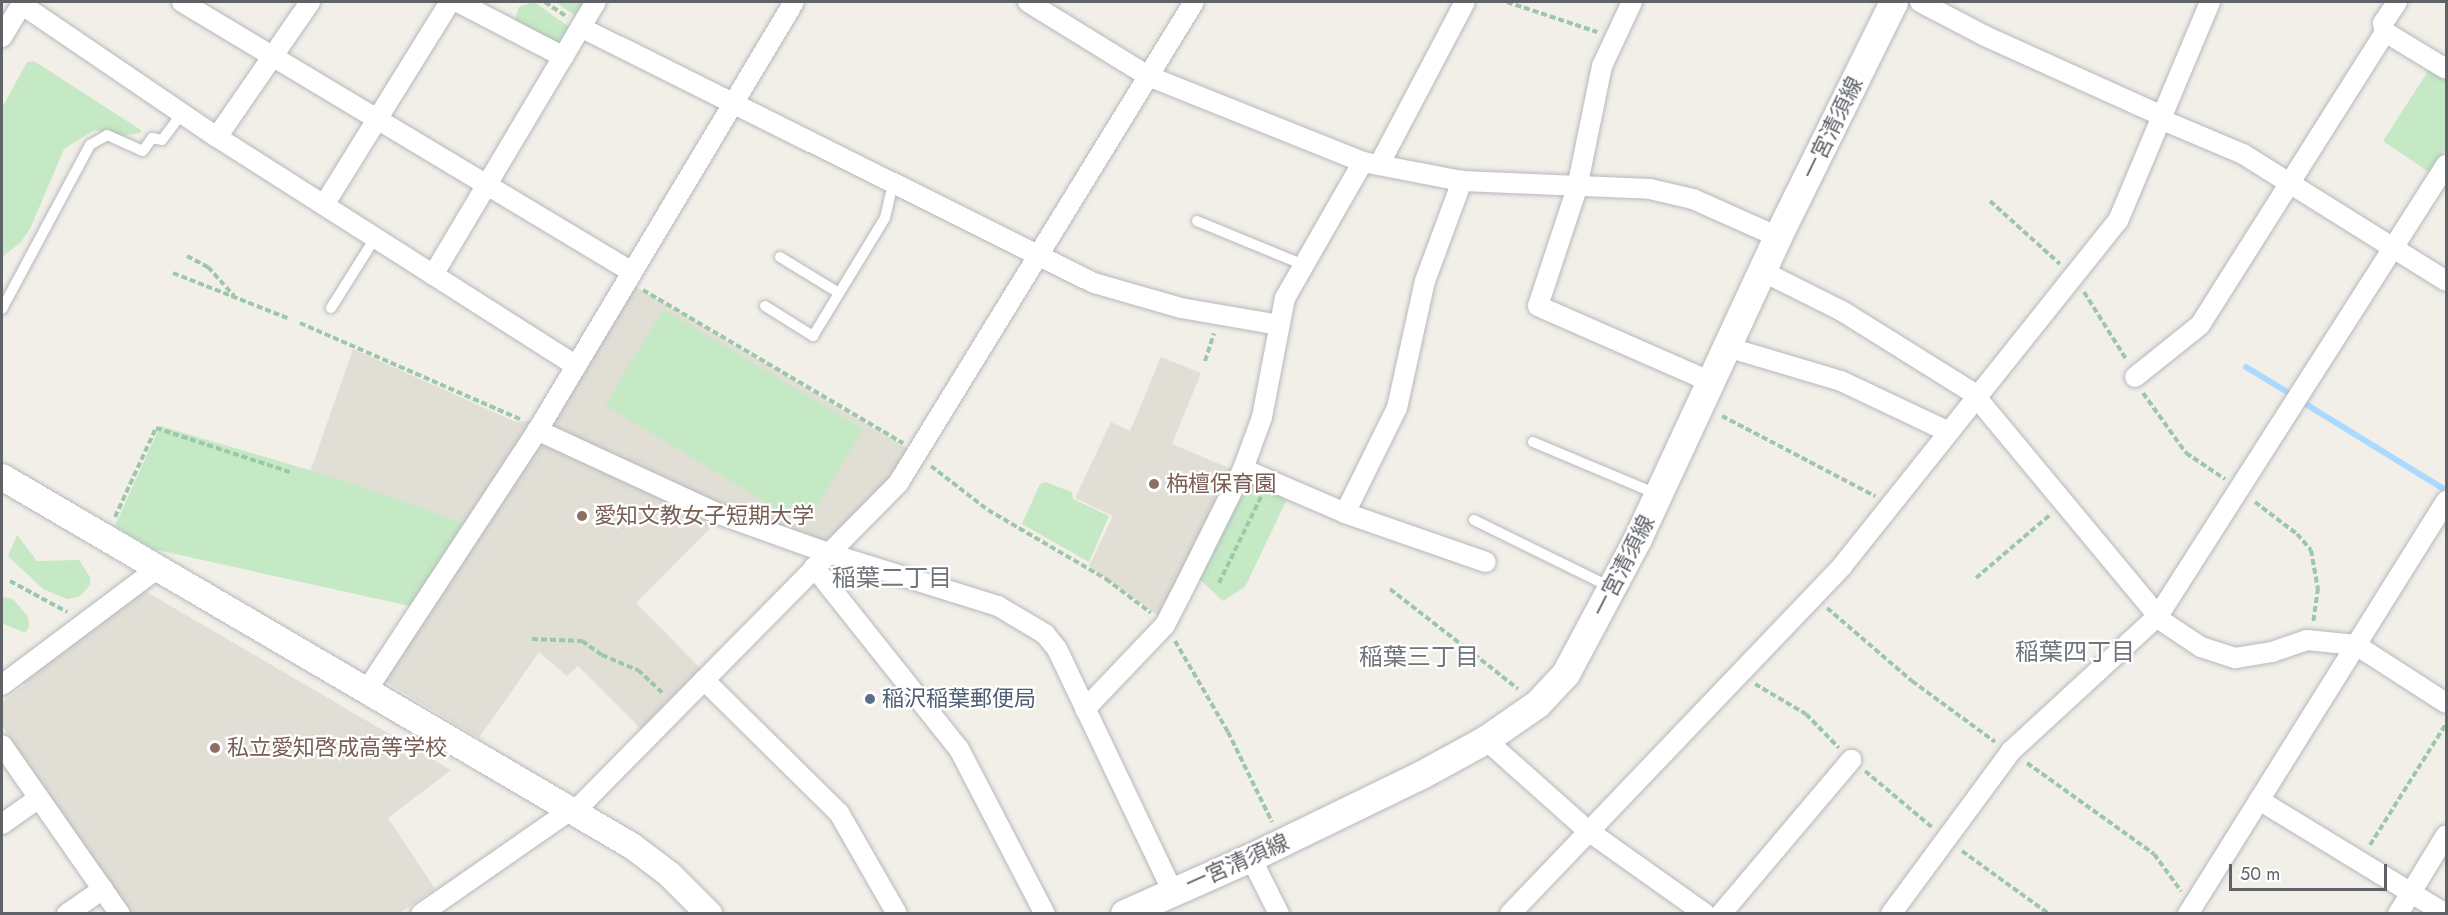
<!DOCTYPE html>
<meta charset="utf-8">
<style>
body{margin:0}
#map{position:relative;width:2448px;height:915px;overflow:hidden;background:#f1efe8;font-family:Jost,"Noto Sans JP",sans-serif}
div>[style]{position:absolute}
.education>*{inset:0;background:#e1ded6}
.green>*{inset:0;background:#c5e8c5}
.stream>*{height:6px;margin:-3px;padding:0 3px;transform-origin:3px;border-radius:3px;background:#aadaff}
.path>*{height:4px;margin-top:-2px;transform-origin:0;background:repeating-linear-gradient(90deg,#9cc7a9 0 6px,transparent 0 9px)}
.roads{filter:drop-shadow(0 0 2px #b5b8bc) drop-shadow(0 0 2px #b5b8bc)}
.service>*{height:10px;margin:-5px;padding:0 5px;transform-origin:5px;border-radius:5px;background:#fff}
.minor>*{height:20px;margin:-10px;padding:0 10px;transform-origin:10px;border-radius:10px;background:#fff}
.tertiary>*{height:26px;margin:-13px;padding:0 13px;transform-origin:13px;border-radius:13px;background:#fff}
.secondary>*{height:28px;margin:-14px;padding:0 14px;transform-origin:14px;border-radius:14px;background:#fff}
.dots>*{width:16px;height:16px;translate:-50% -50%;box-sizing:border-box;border:3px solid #fff;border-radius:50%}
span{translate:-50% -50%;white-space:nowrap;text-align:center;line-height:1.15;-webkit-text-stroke:4.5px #fff;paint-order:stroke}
.street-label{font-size:22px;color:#5f6368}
.education-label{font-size:22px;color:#785e54}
.left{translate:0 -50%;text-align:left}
.service-label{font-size:22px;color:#4e5e75}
.neighbourhood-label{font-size:24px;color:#70757a}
.frame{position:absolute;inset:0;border:3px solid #5f6368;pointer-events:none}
.scale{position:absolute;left:2229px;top:864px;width:158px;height:27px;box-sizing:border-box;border:3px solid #5f6368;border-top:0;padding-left:8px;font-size:18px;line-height:21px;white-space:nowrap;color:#5f6368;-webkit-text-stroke:4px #fff;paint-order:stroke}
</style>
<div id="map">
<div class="education">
<i style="clip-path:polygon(633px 285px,910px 450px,897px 473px,827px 545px,730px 508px,636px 603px,702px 670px,643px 731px,578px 666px,567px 676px,539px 652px,479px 738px,386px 682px,386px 675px,480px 529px,343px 480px,310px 472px,353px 349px,516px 422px,553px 419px)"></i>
<i style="clip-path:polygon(1161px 357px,1201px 373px,1172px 444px,1234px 470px,1160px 617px,1089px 566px,1113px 516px,1075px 498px,1111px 422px,1130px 431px)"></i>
<i style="clip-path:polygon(145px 591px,451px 770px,388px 818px,435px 889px,400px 913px,131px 913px,2px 726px,2px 702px,25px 685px,21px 680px,136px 592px)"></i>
</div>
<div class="green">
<i style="clip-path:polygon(534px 2px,569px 27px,564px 41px,559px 44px,514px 22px,519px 7px)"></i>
<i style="clip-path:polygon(555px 2px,586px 2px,574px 15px)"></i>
<i style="clip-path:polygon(34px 61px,141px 130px,140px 133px,122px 136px,94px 130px,64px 149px,30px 229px,21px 242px,2px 257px,2px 108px,27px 62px)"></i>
<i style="clip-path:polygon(2432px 65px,2446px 73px,2446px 148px,2430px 173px,2383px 141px)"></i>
<i style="clip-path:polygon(663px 309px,863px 429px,805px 526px,605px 405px)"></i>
<i style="clip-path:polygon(160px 426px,343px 480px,464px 523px,410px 606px,153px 549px,115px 526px)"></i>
<i style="clip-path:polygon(1249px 476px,1290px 493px,1245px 587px,1223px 601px,1198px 578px)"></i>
<i style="clip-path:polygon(1045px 482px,1072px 492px,1073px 499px,1109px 516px,1089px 562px,1022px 524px,1040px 484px)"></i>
<i style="clip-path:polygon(17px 535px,37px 561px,79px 560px,90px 577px,90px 585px,79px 597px,67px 599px,43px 589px,8px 556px)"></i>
<i style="clip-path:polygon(2px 597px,13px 599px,28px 617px,29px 627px,25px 633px,2px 623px)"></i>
</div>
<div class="stream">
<i style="left:2246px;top:367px;width:48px;rotate:31.4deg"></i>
<i style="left:2304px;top:403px;width:162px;rotate:31.6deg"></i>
</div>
<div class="path">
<i style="left:545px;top:2px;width:27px;rotate:34deg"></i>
<i style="left:1507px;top:2px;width:95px;rotate:18.4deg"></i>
<i style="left:1990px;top:201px;width:94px;rotate:42deg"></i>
<i style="left:187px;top:256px;width:24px;rotate:28deg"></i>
<i style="left:208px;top:267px;width:39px;rotate:48deg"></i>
<i style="left:173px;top:273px;width:123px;rotate:21.5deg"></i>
<i style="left:643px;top:290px;width:302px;rotate:30.5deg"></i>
<i style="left:2084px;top:292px;width:79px;rotate:57.9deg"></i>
<i style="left:300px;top:323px;width:242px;rotate:23.6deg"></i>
<i style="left:1205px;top:361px;width:29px;rotate:-72deg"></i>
<i style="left:2143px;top:393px;width:74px;rotate:54.4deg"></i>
<i style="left:2186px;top:453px;width:47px;rotate:33.7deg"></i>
<i style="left:1722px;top:416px;width:173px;rotate:27.6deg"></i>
<i style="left:931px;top:466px;width:72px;rotate:37.7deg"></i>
<i style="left:988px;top:510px;width:137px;rotate:30.3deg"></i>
<i style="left:1106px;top:579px;width:56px;rotate:37.1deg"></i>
<i style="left:2255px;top:502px;width:53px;rotate:37.3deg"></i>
<i style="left:2297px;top:534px;width:21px;rotate:49deg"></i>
<i style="left:2311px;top:550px;width:39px;rotate:80deg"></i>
<i style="left:2318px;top:588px;width:34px;rotate:98deg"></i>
<i style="left:115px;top:517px;width:98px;rotate:-65.3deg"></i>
<i style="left:156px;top:428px;width:141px;rotate:18.2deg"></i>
<i style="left:1976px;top:578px;width:99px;rotate:-40.5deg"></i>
<i style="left:10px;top:581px;width:65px;rotate:28.5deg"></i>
<i style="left:1219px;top:583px;width:96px;rotate:-64deg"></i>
<i style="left:1390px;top:589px;width:91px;rotate:37.9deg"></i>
<i style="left:1827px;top:608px;width:112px;rotate:40.7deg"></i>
<i style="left:1912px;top:681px;width:103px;rotate:36.3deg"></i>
<i style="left:532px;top:639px;width:50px;rotate:2.3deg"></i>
<i style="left:582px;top:641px;width:24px;rotate:35deg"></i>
<i style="left:602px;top:655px;width:39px;rotate:23deg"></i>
<i style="left:638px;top:670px;width:34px;rotate:43deg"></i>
<i style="left:1175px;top:641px;width:105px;rotate:59.8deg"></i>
<i style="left:1228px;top:732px;width:100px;rotate:63.9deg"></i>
<i style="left:1474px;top:654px;width:56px;rotate:38.5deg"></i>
<i style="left:1755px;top:684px;width:59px;rotate:30.5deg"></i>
<i style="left:1806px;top:714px;width:47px;rotate:45.9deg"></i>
<i style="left:2027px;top:763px;width:156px;rotate:35.6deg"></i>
<i style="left:2154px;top:854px;width:46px;rotate:53.9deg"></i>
<i style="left:1865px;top:771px;width:89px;rotate:40deg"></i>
<i style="left:2370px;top:845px;width:143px;rotate:-57.9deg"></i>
<i style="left:1962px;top:851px;width:107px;rotate:35.9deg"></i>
</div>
<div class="roads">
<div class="service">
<i style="left:1197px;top:221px;width:116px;rotate:22.4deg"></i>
<i style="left:780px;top:257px;width:69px;rotate:31.4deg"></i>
<i style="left:765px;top:306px;width:57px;rotate:32deg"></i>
<i style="left:813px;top:336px;width:138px;rotate:-58.6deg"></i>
<i style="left:885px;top:218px;width:37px;rotate:-77deg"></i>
<i style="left:331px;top:308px;width:83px;rotate:-57.8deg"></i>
<i style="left:2px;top:309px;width:186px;rotate:-61.8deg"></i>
<i style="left:90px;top:145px;width:20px;rotate:-30deg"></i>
<i style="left:107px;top:135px;width:39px;rotate:24deg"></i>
<i style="left:143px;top:151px;width:16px;rotate:-55deg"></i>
<i style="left:152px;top:138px;width:10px;rotate:11deg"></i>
<i style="left:162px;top:140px;width:34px;rotate:-53deg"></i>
<i style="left:1533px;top:442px;width:134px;rotate:22.8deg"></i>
<i style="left:1474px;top:520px;width:154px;rotate:26.2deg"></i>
</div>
<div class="minor">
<i style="left:182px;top:2px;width:525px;rotate:30.96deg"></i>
<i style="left:458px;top:2px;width:119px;rotate:27.4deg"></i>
<i style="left:1028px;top:2px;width:141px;rotate:31.7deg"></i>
<i style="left:1148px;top:76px;width:232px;rotate:21.8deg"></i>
<i style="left:1363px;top:162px;width:101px;rotate:10.9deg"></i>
<i style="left:1462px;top:181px;width:188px;rotate:2.4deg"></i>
<i style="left:1650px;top:189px;width:44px;rotate:13.1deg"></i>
<i style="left:1693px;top:199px;width:93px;rotate:24.1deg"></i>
<i style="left:1632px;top:2px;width:71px;rotate:115.1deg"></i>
<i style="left:1602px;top:66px;width:125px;rotate:101.6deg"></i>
<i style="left:1577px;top:188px;width:124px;rotate:108.3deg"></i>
<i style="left:1538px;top:306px;width:189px;rotate:23.7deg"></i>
<i style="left:1920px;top:2px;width:73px;rotate:27.6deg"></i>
<i style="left:1985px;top:36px;width:194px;rotate:24.3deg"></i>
<i style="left:21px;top:4px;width:237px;rotate:34.2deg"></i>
<i style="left:217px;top:137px;width:426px;rotate:32.5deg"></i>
<i style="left:582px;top:28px;width:572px;rotate:26.48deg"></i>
<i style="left:1094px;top:283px;width:91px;rotate:16deg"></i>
<i style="left:1181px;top:308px;width:99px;rotate:9.8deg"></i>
<i style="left:2385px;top:32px;width:71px;rotate:31.2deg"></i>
<i style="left:2px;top:37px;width:41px;rotate:-59deg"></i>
<i style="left:2160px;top:119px;width:90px;rotate:22.9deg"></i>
<i style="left:2243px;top:154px;width:239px;rotate:32deg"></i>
<i style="left:217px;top:137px;width:164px;rotate:-55.4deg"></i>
<i style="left:1379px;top:165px;width:184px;rotate:-62.2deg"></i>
<i style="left:324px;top:205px;width:239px;rotate:-58.2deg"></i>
<i style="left:1762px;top:271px;width:89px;rotate:26.6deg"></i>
<i style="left:1842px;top:311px;width:160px;rotate:32deg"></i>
<i style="left:433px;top:275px;width:318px;rotate:-59.2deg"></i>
<i style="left:1727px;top:347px;width:119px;rotate:16.6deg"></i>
<i style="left:1841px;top:381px;width:119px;rotate:25.3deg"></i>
<i style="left:2135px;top:377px;width:83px;rotate:-38.7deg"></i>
<i style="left:2200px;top:325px;width:347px;rotate:-57.7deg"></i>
<i style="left:2385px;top:32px;width:9px;rotate:-103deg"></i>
<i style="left:2383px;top:23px;width:25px;rotate:-56deg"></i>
<i style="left:1977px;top:398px;width:283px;rotate:50.3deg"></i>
<i style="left:537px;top:430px;width:200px;rotate:24.8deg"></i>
<i style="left:719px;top:514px;width:116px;rotate:19.7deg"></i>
<i style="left:828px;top:553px;width:178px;rotate:17.3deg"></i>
<i style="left:998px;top:606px;width:55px;rotate:30.8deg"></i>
<i style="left:1045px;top:634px;width:19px;rotate:51deg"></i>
<i style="left:1057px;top:649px;width:269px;rotate:64.5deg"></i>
<i style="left:1243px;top:469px;width:111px;rotate:23.3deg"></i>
<i style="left:1345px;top:513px;width:117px;rotate:-63.7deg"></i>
<i style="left:1397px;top:408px;width:130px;rotate:-77.6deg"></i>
<i style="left:1425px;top:281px;width:107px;rotate:-69.7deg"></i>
<i style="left:1345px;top:513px;width:149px;rotate:19.2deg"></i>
<i style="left:814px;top:567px;width:233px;rotate:51.5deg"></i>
<i style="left:959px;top:749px;width:186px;rotate:62.5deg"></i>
<i style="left:2156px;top:617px;width:54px;rotate:33.7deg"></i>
<i style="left:2201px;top:647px;width:36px;rotate:18deg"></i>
<i style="left:2235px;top:658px;width:37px;rotate:-9deg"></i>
<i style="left:2272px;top:652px;width:37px;rotate:-19deg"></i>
<i style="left:2307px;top:640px;width:49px;rotate:5.8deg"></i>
<i style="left:2356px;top:645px;width:107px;rotate:32.8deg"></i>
<i style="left:704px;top:680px;width:190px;rotate:44.6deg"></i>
<i style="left:839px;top:813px;width:116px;rotate:60.1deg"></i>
<i style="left:2px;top:685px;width:195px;rotate:-36.9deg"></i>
<i style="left:367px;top:690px;width:313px;rotate:-56.7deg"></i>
<i style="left:539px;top:428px;width:496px;rotate:-59.1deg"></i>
<i style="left:1085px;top:709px;width:116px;rotate:-46.4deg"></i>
<i style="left:1165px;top:625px;width:33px;rotate:-63deg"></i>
<i style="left:1180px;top:596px;width:142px;rotate:-63.6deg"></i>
<i style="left:1243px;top:469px;width:55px;rotate:-69.9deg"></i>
<i style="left:1262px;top:417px;width:121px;rotate:-79.1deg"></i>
<i style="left:1285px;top:298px;width:157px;rotate:-60.2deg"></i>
<i style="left:1486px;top:740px;width:135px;rotate:41.7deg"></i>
<i style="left:1587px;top:830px;width:145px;rotate:35.4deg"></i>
<i style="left:2px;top:745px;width:206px;rotate:55.1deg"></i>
<i style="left:2259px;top:800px;width:219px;rotate:31.4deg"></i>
<i style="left:575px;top:811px;width:462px;rotate:-45.4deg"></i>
<i style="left:899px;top:482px;width:563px;rotate:-58.43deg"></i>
<i style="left:2px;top:824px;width:45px;rotate:-35.1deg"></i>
<i style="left:1251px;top:858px;width:63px;rotate:63.4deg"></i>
<i style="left:67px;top:914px;width:44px;rotate:-34.8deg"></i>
<i style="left:421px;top:914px;width:184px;rotate:-34.8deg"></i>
<i style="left:1510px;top:914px;width:482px;rotate:-46.3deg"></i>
<i style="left:1843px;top:565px;width:440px;rotate:-51.4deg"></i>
<i style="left:2118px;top:221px;width:238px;rotate:-67.2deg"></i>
<i style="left:1721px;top:914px;width:202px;rotate:-49.8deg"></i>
<i style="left:1891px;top:914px;width:202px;rotate:-53.6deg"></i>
<i style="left:2011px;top:751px;width:200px;rotate:-42.6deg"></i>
<i style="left:2158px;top:616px;width:535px;rotate:-57.44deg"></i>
<i style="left:2188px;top:914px;width:487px;rotate:-58deg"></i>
<i style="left:2398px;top:914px;width:92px;rotate:-58.7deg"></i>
</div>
<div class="tertiary">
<i style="left:2px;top:477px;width:730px;rotate:30.36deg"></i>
<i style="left:632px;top:846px;width:46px;rotate:37.1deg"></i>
<i style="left:669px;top:874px;width:57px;rotate:45deg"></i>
</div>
<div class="secondary">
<i style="left:1125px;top:914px;width:138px;rotate:-24deg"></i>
<i style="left:1251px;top:858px;width:190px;rotate:-25.9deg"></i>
<i style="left:1422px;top:775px;width:73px;rotate:-28.7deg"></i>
<i style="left:1486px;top:740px;width:63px;rotate:-34.7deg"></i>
<i style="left:1538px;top:704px;width:41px;rotate:-47deg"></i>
<i style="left:1566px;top:674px;width:153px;rotate:-61.9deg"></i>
<i style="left:1638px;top:539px;width:333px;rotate:-65.1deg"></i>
<i style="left:1778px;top:237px;width:262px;rotate:-63.7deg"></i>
</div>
</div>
<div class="dots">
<i style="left:1154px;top:484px;background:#8d6e63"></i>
<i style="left:582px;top:516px;background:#8d6e63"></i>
<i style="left:870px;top:699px;background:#5c6f8a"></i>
<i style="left:215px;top:748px;background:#8d6e63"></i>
</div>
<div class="street-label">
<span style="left:1832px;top:128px;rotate:-64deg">一宮清須線</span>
<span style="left:1623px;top:566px;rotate:-63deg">一宮清須線</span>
<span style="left:1237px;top:863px;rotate:-24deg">一宮清須線</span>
</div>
<div class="education-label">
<span class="left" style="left:1166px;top:484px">栴檀保育園</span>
<span class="left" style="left:594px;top:516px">愛知文教女子短期大学</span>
<span class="left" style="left:227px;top:748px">私立愛知啓成高等学校</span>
</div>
<div class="service-label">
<span class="left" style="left:882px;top:699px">稲沢稲葉郵便局</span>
</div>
<div class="neighbourhood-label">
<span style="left:892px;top:578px">稲葉二丁目</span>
<span style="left:2075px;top:652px">稲葉四丁目</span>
<span style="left:1419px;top:657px">稲葉三丁目</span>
</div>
<div class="frame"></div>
<div class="scale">50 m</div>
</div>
